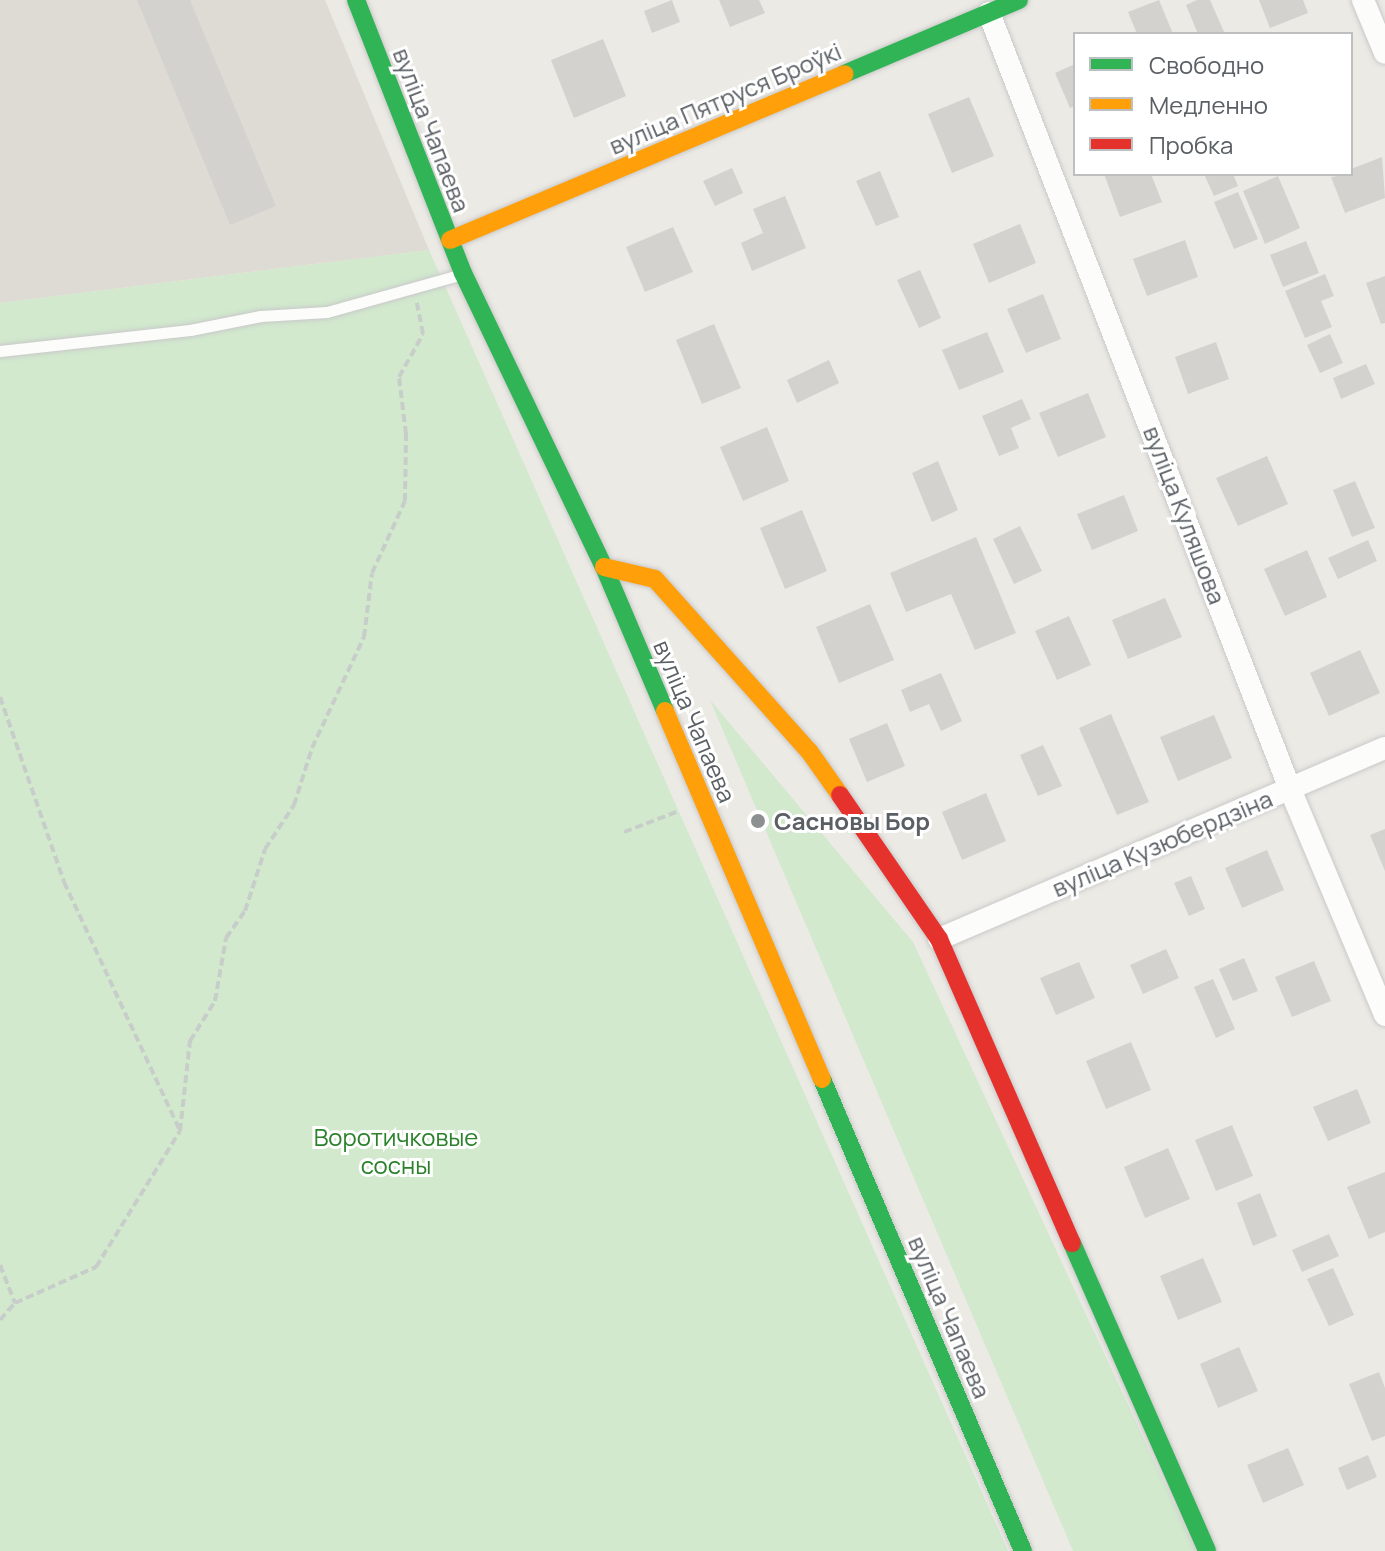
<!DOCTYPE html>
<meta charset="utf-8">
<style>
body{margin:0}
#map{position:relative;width:1385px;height:1551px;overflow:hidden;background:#eceae5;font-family:Manrope,sans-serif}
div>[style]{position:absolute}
.education>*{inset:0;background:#dedbd4}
.green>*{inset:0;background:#d2e9ce}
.building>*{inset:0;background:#d3d2cf}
.path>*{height:4px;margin-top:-2px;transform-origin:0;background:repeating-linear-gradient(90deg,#c7cdc9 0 8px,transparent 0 12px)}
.roads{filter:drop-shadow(0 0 2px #c9c9c9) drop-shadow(0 0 2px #c9c9c9)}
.lane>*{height:11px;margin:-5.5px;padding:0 5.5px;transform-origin:5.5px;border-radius:5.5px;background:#fcfcfb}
.street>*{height:22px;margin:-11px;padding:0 11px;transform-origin:11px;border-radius:11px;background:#fcfcfb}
.fast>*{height:18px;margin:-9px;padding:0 9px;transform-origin:9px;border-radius:9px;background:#30b455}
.slow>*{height:18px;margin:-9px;padding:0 9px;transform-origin:9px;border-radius:9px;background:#ff9f0a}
.jam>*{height:18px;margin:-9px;padding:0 9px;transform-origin:9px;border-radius:9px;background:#e5322d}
.dots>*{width:22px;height:22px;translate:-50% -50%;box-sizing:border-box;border:4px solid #fff;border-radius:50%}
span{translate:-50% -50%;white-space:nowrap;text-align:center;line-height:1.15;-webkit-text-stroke:6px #fff;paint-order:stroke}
.street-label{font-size:24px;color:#5a5f64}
.poi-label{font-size:24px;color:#5a5f64;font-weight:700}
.left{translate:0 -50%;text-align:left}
.park-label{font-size:24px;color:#2b822b}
.legend{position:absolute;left:1073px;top:32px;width:280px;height:144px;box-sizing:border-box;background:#fff;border:2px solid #bdbfc1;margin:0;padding:10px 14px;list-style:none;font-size:24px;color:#5a5f64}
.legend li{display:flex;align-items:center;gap:16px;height:40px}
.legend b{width:40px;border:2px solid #bdbfc1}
</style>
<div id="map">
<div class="education">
<i style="clip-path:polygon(0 0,325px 0,429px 250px,0 303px)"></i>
</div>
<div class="green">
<i style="clip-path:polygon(429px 250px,1008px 1551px,0 1551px,0 303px)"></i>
<i style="clip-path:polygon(710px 700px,913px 942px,1196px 1551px,1073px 1551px)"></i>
</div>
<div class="building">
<i style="clip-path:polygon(137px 0,190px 0,276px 206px,230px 225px)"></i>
<i style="clip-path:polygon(672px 0,680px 22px,652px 33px,644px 11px)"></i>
<i style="clip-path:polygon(719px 0,759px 0,765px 13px,730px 27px)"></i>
<i style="clip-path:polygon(1159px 0,1173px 34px,1137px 34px,1128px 12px)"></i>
<i style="clip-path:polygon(1197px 0,1210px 0,1225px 34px,1198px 34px,1186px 5px)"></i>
<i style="clip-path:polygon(1259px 0,1303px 0,1308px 13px,1270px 28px)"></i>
<i style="clip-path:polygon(603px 39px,626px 96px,574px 118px,551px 60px)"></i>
<i style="clip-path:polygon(1075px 64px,1075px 106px,1070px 108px,1055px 73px)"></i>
<i style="clip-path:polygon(969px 97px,994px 156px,952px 173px,928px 114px)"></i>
<i style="clip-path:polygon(1382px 157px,1385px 198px,1345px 213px,1331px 177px,1351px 174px,1351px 169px)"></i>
<i style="clip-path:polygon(732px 168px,743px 193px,715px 206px,703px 181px)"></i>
<i style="clip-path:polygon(880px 171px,899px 217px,876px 226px,856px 181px)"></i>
<i style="clip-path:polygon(1104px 174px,1151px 174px,1162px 202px,1120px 217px)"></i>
<i style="clip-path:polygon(1204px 174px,1233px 174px,1238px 186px,1214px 196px)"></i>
<i style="clip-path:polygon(1278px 176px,1300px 228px,1265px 244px,1243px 191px)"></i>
<i style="clip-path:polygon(1238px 192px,1258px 239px,1234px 249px,1214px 202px)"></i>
<i style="clip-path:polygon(785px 196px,806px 248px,752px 271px,741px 243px,763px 233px,753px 209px)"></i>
<i style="clip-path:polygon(1020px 224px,1036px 263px,989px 283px,973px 244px)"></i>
<i style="clip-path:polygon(673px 227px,693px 272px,645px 292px,626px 247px)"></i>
<i style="clip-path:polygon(1185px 240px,1198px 277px,1147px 296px,1133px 259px)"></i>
<i style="clip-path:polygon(1306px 241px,1319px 273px,1283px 287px,1270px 255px)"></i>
<i style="clip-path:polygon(920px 270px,941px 318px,919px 328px,897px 280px)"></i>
<i style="clip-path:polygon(1325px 274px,1334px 296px,1321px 301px,1332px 327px,1305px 338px,1285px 291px)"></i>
<i style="clip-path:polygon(1385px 276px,1385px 323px,1381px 324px,1366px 283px)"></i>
<i style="clip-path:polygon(1043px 294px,1061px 339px,1026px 353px,1007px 309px)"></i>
<i style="clip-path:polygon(714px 324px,741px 388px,702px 404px,676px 340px)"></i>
<i style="clip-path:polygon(987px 332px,1004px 372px,959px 390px,942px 350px)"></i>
<i style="clip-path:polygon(1330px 334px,1343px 363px,1320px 373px,1307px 345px)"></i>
<i style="clip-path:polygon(1216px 342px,1229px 379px,1188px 394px,1175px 357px)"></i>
<i style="clip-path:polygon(829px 360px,839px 383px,797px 403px,787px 380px)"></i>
<i style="clip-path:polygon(1366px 364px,1375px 384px,1341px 399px,1333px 378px)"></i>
<i style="clip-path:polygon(1088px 393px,1106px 437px,1058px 457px,1039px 413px)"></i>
<i style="clip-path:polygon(1022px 399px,1031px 419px,1011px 428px,1019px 448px,999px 456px,982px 416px)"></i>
<i style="clip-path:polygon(767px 427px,789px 481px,743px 501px,720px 447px)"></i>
<i style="clip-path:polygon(1267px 456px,1288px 504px,1238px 526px,1216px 478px)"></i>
<i style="clip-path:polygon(938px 461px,958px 510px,932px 522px,912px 473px)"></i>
<i style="clip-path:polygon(1355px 481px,1375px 528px,1352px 537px,1333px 490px)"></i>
<i style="clip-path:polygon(1124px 495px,1138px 531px,1092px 550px,1077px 514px)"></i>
<i style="clip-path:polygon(802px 510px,827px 571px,785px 589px,760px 528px)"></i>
<i style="clip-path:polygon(1020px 526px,1042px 571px,1014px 584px,993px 539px)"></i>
<i style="clip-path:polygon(976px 537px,1016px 633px,975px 650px,951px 594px,906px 612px,890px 573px)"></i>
<i style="clip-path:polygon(1368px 540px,1377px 561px,1338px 579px,1328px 558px)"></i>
<i style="clip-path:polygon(1307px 550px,1327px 597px,1285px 616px,1264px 569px)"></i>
<i style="clip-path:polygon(1165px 598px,1182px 637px,1128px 659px,1112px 620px)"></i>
<i style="clip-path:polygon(870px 604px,894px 660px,839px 683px,816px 627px)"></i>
<i style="clip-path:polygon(1069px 616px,1091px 665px,1057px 680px,1035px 631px)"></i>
<i style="clip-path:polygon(1360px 650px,1380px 693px,1329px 716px,1310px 673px)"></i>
<i style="clip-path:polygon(941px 673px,962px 721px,941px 731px,929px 704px,910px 712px,901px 690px)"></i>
<i style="clip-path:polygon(1111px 714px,1149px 802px,1117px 815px,1079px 728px)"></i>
<i style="clip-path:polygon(1214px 715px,1232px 758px,1178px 781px,1160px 737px)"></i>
<i style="clip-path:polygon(887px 723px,905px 766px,867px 782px,849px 739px)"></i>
<i style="clip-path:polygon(1043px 745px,1062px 786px,1038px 796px,1020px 755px)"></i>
<i style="clip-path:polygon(986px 793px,1006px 841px,962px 860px,942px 812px)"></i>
<i style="clip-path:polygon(1385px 829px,1385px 871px,1370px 835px)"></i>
<i style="clip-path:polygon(1267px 850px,1284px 890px,1242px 908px,1225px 868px)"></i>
<i style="clip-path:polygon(1191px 876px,1205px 909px,1189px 916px,1174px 883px)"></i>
<i style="clip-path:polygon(1166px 949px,1179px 978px,1143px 994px,1130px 965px)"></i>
<i style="clip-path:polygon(1244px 958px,1258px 991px,1233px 1001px,1219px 969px)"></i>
<i style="clip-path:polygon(1314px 961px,1331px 1001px,1292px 1017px,1275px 977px)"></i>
<i style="clip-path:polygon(1079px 962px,1095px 998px,1056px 1015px,1040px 978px)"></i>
<i style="clip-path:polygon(1213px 979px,1235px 1029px,1216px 1038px,1194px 987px)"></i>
<i style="clip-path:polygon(1131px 1042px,1151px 1090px,1106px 1109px,1086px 1061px)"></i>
<i style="clip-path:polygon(1357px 1089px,1371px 1123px,1328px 1141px,1313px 1107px)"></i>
<i style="clip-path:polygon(1232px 1125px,1253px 1176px,1216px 1191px,1195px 1140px)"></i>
<i style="clip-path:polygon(1168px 1148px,1190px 1199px,1145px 1218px,1124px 1167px)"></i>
<i style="clip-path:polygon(1385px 1172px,1385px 1232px,1369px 1239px,1347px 1187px)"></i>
<i style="clip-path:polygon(1260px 1193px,1277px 1236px,1253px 1246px,1237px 1203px)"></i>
<i style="clip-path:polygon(1329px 1234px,1339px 1256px,1302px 1272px,1292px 1250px)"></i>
<i style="clip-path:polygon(1203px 1258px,1222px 1302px,1178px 1320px,1160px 1276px)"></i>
<i style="clip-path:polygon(1333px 1268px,1354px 1315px,1329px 1326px,1307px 1279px)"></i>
<i style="clip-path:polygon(1239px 1347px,1258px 1391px,1218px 1408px,1200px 1364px)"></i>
<i style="clip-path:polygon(1379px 1372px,1385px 1388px,1385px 1436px,1372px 1441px,1349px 1384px)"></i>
<i style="clip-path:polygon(1288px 1448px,1304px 1485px,1263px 1503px,1247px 1465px)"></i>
<i style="clip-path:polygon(1368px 1455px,1377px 1477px,1347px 1490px,1338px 1468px)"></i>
</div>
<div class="path">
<i style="left:0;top:697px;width:196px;rotate:70.9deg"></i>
<i style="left:64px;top:882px;width:272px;rotate:65deg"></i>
<i style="left:624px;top:832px;width:59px;rotate:-20.9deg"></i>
<i style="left:0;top:1265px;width:41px;rotate:68.5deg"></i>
<i style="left:0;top:1320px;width:23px;rotate:-49deg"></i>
<i style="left:15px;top:1303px;width:89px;rotate:-24deg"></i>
<i style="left:96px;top:1267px;width:160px;rotate:-58.3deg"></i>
<i style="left:180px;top:1131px;width:91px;rotate:-83.7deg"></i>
<i style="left:190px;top:1041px;width:47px;rotate:-58deg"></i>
<i style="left:215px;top:1001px;width:64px;rotate:-80.1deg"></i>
<i style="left:226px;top:938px;width:33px;rotate:-55deg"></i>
<i style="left:245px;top:911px;width:65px;rotate:-72.1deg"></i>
<i style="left:265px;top:849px;width:53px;rotate:-56.6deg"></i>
<i style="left:294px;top:805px;width:60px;rotate:-72.5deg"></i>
<i style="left:312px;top:748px;width:123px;rotate:-64.9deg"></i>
<i style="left:364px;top:637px;width:64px;rotate:-82.9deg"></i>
<i style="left:372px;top:573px;width:79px;rotate:-65.4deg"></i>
<i style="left:405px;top:501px;width:67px;rotate:-89.1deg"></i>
<i style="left:406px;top:434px;width:57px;rotate:-97deg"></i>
<i style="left:399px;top:377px;width:49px;rotate:-60.8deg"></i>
<i style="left:423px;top:334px;width:32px;rotate:-101deg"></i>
</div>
<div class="roads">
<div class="lane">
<i style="left:0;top:351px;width:191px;rotate:-6.3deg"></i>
<i style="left:190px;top:330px;width:72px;rotate:-11.2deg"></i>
<i style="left:261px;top:316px;width:66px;rotate:-3.5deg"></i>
<i style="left:327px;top:312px;width:137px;rotate:-15.7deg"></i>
</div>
<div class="street">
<i style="left:1363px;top:0;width:57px;rotate:67.5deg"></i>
<i style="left:989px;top:13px;width:832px;rotate:68.8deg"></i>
<i style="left:1290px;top:789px;width:245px;rotate:67.2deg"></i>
<i style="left:939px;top:939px;width:485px;rotate:-23.2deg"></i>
</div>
<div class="fast">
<i style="left:356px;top:0;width:293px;rotate:68.6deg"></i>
<i style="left:463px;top:273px;width:326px;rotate:64.4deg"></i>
<i style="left:604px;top:567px;width:156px;rotate:67deg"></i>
<i style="left:844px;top:74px;width:190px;rotate:-22.9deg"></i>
<i style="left:822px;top:1079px;width:513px;rotate:66.93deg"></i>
<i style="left:1072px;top:1243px;width:336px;rotate:66.3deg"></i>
</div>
<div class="slow">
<i style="left:450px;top:240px;width:428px;rotate:-22.8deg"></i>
<i style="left:604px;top:567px;width:52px;rotate:13.2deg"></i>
<i style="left:655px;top:579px;width:231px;rotate:48.2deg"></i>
<i style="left:809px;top:751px;width:54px;rotate:54.8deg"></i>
<i style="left:665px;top:711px;width:400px;rotate:66.9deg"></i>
</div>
<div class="jam">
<i style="left:840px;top:795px;width:175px;rotate:55.5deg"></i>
<i style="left:939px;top:939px;width:332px;rotate:66.4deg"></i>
</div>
</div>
<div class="dots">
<i style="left:758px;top:821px;background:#8d9091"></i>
</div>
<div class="street-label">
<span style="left:725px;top:98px;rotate:-23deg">вуліца Пятруся Броўкі</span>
<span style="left:432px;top:130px;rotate:69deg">вуліца Чапаева</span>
<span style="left:1185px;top:515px;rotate:69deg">вуліца Куляшова</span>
<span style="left:695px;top:721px;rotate:67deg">вуліца Чапаева</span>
<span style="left:1162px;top:843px;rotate:-23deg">вуліца Кузюбердзіна</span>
<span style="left:950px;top:1317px;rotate:67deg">вуліца Чапаева</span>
</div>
<div class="poi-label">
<span class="left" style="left:774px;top:821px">Сасновы Бор</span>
</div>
<div class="park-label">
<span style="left:396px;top:1151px">Воротичковые<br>сосны</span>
</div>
<ul class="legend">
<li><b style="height:10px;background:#30b455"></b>Свободно</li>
<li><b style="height:10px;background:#ff9f0a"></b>Медленно</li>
<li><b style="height:10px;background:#e5322d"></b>Пробка</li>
</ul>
</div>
